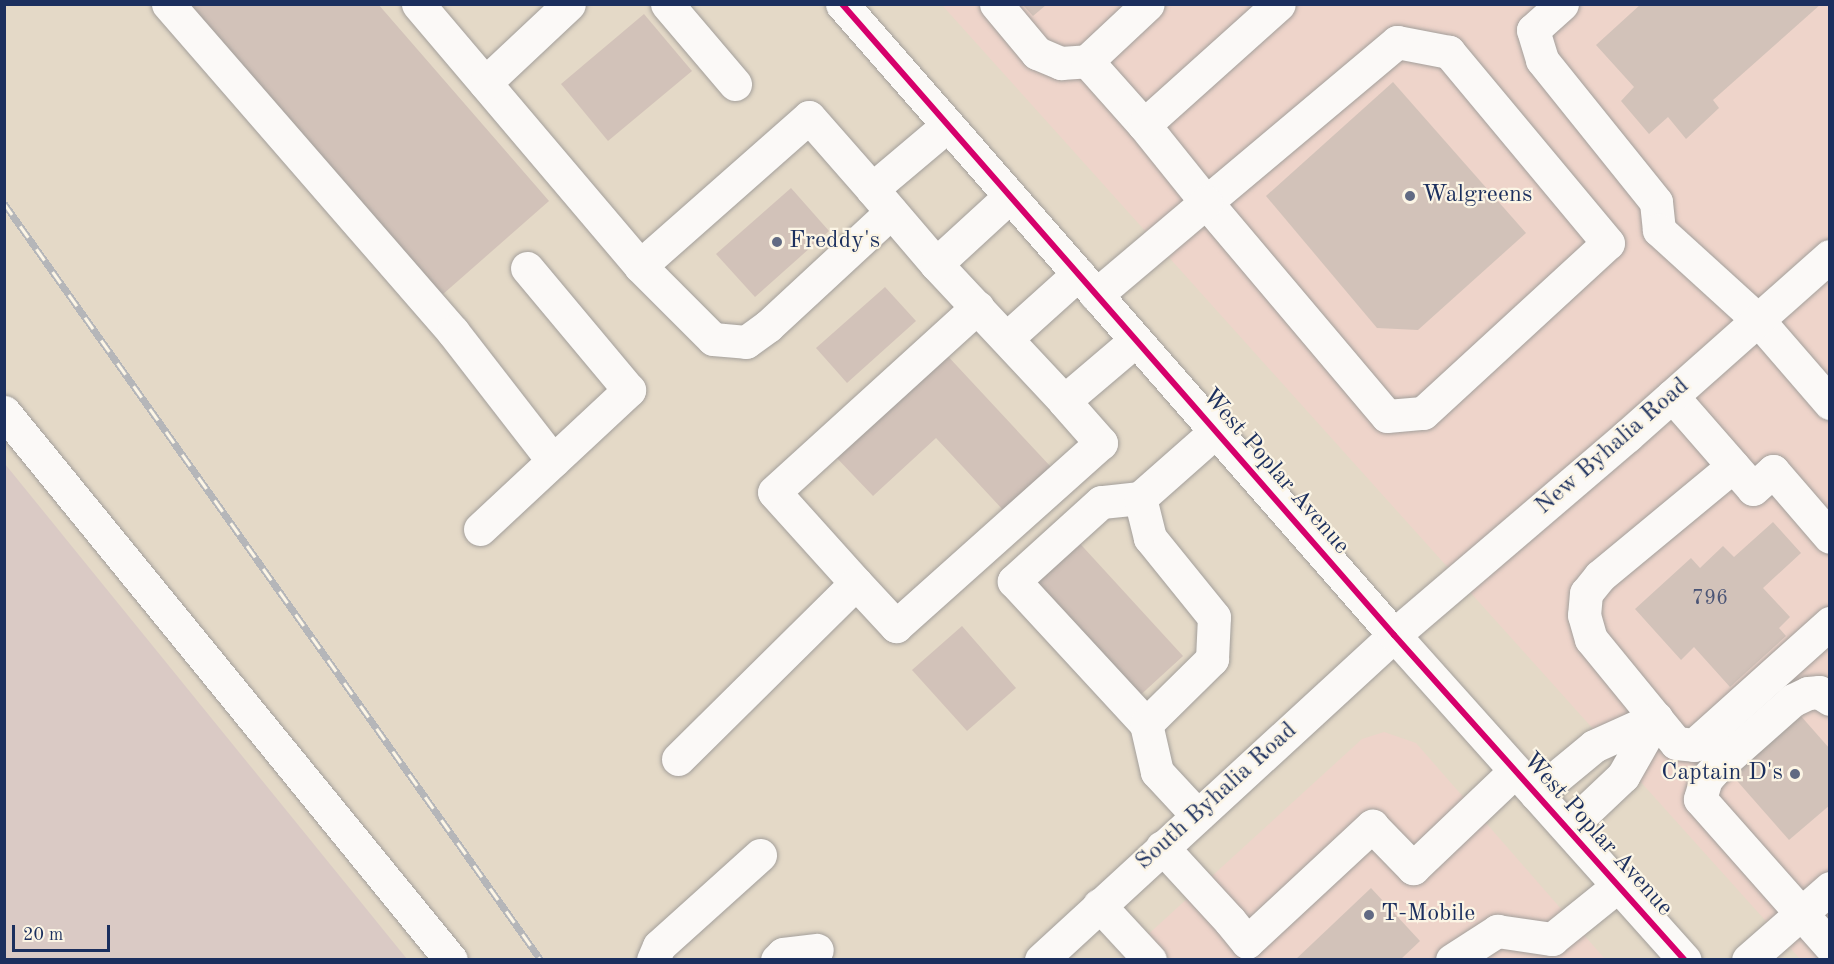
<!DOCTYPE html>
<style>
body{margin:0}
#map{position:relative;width:1834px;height:964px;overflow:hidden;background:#e4d9c7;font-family:"Old Standard TT",serif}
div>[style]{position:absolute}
.built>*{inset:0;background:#eed4ca}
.industrial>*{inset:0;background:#dacac5}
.building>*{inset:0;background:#d2c2b9}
.roads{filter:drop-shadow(0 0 2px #a39f9b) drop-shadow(0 0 2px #a39f9b)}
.minor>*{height:33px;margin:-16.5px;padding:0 16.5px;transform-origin:16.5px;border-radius:16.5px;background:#fbf9f7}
.major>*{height:33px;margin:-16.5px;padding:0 16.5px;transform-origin:16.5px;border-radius:16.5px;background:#fbf9f7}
.rail>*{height:7px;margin-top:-3.5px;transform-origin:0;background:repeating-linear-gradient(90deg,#fcf5e5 0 14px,#b5b6b9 0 28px);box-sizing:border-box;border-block:2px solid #b5b6b9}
.cycleway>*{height:6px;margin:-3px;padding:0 3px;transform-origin:3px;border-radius:3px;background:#d6006c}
.dots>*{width:16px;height:16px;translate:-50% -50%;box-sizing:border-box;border:3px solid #fcf5e5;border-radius:50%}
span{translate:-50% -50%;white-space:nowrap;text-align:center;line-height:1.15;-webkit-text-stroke:4.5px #fcf5e5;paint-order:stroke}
.number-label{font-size:21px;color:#4a5475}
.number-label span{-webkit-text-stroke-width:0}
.poi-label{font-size:24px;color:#1b2f5e}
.left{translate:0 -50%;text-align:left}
.right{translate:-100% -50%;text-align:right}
.street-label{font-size:24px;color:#1b2f5e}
.frame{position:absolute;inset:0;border:6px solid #1b2f5e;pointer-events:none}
.scale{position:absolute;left:12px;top:925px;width:98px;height:27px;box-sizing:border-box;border:3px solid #1b2f5e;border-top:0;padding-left:8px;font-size:18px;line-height:21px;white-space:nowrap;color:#1b2f5e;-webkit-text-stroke:4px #fcf5e5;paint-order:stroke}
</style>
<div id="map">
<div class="built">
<i style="clip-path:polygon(942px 5px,1829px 5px,1829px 959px,1800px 959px)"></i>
<i style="clip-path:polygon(1384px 732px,1416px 743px,1605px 959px,1120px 960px,1362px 739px)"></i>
</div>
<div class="industrial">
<i style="clip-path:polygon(5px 464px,407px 959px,5px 959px)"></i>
</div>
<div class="building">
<i style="clip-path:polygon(188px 4px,378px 4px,549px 201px,442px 295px)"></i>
<i style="clip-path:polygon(1641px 4px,1821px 4px,1713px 100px,1719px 108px,1686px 139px,1668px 117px,1649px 134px,1621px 101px,1634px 87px,1596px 45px)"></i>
<i style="clip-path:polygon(1023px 5px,1046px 5px,1033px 16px)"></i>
<i style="clip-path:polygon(644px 14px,692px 71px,608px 141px,561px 84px)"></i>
<i style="clip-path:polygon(1393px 82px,1526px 233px,1418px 330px,1377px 328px,1266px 196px)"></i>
<i style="clip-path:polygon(791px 188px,829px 231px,755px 297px,716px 254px)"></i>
<i style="clip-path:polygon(885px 287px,916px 321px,847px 383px,816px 348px)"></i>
<i style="clip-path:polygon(944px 352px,1051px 467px,1004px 511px,936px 438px,873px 496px,834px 455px)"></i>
<i style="clip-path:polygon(1773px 522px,1801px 553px,1763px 588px,1790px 617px,1779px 628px,1786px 636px,1730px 687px,1694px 647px,1681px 660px,1635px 609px,1691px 558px,1700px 568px,1723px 546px,1734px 557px)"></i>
<i style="clip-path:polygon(1073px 536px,1183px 656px,1135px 700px,1025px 580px)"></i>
<i style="clip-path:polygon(962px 626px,1016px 688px,967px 731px,912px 670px)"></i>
<i style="clip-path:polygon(1800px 715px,1830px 749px,1830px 805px,1789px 840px,1731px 774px)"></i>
<i style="clip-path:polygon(1371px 888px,1420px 941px,1400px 960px,1295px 960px)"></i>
</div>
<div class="roads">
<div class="minor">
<i style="left:168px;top:4px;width:435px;rotate:49deg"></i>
<i style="left:453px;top:332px;width:163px;rotate:52.2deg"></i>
<i style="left:418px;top:4px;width:343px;rotate:49.7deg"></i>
<i style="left:640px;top:266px;width:225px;rotate:-41.4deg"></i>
<i style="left:809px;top:117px;width:96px;rotate:48.8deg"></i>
<i style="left:872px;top:189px;width:99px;rotate:-40.1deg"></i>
<i style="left:667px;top:4px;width:105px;rotate:49.6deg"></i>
<i style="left:996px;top:4px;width:64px;rotate:50.1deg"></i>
<i style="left:1037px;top:53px;width:26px;rotate:23deg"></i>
<i style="left:1061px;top:63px;width:26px;rotate:-4deg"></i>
<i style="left:1087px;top:61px;width:83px;rotate:-43.1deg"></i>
<i style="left:1562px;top:4px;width:39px;rotate:138deg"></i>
<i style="left:1533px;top:30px;width:31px;rotate:73deg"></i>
<i style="left:1542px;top:60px;width:182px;rotate:51.2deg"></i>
<i style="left:1656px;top:202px;width:28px;rotate:84deg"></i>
<i style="left:1659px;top:230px;width:134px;rotate:42.3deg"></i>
<i style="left:1758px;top:320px;width:110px;rotate:49.1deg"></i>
<i style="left:1087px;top:61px;width:86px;rotate:48.3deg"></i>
<i style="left:1144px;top:125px;width:99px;rotate:51.2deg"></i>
<i style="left:1206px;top:202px;width:280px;rotate:49.8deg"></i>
<i style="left:1387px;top:416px;width:36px;rotate:-5deg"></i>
<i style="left:1423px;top:413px;width:251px;rotate:-42.6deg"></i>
<i style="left:1608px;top:243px;width:249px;rotate:-129.8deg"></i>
<i style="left:1449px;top:52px;width:53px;rotate:-169.1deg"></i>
<i style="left:1397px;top:42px;width:249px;rotate:140deg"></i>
<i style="left:1206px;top:202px;width:144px;rotate:139.8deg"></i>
<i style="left:485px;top:83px;width:115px;rotate:-43.2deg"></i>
<i style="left:1144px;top:125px;width:181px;rotate:-41.9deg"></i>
<i style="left:872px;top:189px;width:99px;rotate:49.5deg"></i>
<i style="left:936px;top:264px;width:187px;rotate:46.9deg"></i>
<i style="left:1064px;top:401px;width:94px;rotate:-40.3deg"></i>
<i style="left:936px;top:264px;width:100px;rotate:-42.6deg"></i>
<i style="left:640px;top:266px;width:103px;rotate:45deg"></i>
<i style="left:713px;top:339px;width:33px;rotate:5deg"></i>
<i style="left:746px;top:342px;width:27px;rotate:-36deg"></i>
<i style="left:768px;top:326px;width:168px;rotate:-42.8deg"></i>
<i style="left:1007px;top:338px;width:96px;rotate:-42deg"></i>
<i style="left:1672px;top:396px;width:123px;rotate:48.9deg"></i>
<i style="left:1753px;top:489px;width:27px;rotate:-42deg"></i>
<i style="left:1773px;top:471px;width:87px;rotate:49.2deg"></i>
<i style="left:4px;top:412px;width:707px;rotate:50.8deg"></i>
<i style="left:1733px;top:466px;width:173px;rotate:140.4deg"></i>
<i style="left:1600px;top:576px;width:22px;rotate:129deg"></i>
<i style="left:1586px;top:593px;width:22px;rotate:95deg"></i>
<i style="left:1584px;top:615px;width:25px;rotate:74deg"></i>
<i style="left:1591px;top:639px;width:134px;rotate:50.7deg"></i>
<i style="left:1676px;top:743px;width:18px;rotate:6deg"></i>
<i style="left:1694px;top:745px;width:183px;rotate:-41.9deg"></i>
<i style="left:1140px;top:498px;width:39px;rotate:174deg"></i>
<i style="left:1101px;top:502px;width:118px;rotate:137.8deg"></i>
<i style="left:1014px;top:581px;width:195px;rotate:47.3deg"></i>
<i style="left:480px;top:529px;width:204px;rotate:-43deg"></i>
<i style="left:629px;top:390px;width:159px;rotate:-129.9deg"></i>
<i style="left:856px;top:583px;width:122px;rotate:-132deg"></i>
<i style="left:774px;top:492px;width:275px;rotate:-42.3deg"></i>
<i style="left:1830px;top:699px;width:13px;rotate:-148deg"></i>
<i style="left:1819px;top:692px;width:11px;rotate:175deg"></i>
<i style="left:1808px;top:693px;width:17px;rotate:155deg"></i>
<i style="left:1793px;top:700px;width:104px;rotate:138.5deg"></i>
<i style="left:1715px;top:769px;width:13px;rotate:132deg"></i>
<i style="left:1706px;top:779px;width:21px;rotate:107deg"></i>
<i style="left:1700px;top:799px;width:196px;rotate:48.5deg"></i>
<i style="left:678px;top:759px;width:250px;rotate:-44.7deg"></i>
<i style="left:856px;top:583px;width:59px;rotate:47.1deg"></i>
<i style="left:896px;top:626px;width:275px;rotate:-41.8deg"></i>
<i style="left:1101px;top:443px;width:56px;rotate:-131.4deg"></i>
<i style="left:1536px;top:794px;width:75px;rotate:-39.6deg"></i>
<i style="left:1594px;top:746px;width:68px;rotate:-24.3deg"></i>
<i style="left:1197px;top:815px;width:59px;rotate:-132.9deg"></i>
<i style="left:1157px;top:772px;width:49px;rotate:-102.9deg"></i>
<i style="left:1146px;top:724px;width:93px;rotate:-44.6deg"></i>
<i style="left:1212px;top:659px;width:42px;rotate:-87.3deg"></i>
<i style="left:1214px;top:617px;width:102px;rotate:-129deg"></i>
<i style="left:1150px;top:538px;width:41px;rotate:-104deg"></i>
<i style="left:1140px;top:498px;width:101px;rotate:-41.4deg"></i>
<i style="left:1568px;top:828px;width:76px;rotate:-43.4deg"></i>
<i style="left:1623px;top:776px;width:67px;rotate:-60.4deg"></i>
<i style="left:1162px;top:847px;width:100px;rotate:47.4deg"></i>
<i style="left:1230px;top:921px;width:27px;rotate:51deg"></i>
<i style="left:1247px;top:942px;width:171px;rotate:-42.9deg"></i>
<i style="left:1372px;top:826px;width:59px;rotate:45.7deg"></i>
<i style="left:1413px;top:868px;width:141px;rotate:-43.6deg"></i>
<i style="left:1099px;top:905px;width:75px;rotate:47.2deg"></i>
<i style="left:653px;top:960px;width:15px;rotate:-67deg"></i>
<i style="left:659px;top:946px;width:136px;rotate:-42deg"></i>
<i style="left:777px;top:960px;width:8px;rotate:-45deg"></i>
<i style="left:783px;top:954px;width:34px;rotate:-7deg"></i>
<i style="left:1452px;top:960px;width:54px;rotate:-32.8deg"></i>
<i style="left:1497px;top:931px;width:56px;rotate:8.3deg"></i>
<i style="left:1552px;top:939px;width:86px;rotate:-38.9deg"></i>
<i style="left:1748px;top:960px;width:109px;rotate:-41.3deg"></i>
</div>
<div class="major">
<i style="left:842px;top:4px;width:838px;rotate:48.82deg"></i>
<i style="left:1394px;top:635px;width:436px;rotate:48.2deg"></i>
<i style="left:1041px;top:960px;width:480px;rotate:-42.6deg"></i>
<i style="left:1394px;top:635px;width:306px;rotate:-40.5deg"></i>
<i style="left:1627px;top:436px;width:271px;rotate:-41.6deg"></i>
</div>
</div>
<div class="rail">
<i style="left:4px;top:203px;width:928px;rotate:54.65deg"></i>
</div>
<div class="cycleway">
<i style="left:842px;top:4px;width:838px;rotate:48.82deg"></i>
<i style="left:1394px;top:635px;width:436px;rotate:48.2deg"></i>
</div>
<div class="dots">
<i style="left:1410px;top:196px;background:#616a83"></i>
<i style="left:777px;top:242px;background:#616a83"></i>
<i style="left:1795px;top:774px;background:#616a83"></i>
<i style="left:1369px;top:915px;background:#616a83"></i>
</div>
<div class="number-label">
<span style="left:1710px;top:599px">796</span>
</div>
<div class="poi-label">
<span class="left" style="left:1422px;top:196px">Walgreens</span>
<span class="left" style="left:789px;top:242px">Freddy's</span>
<span class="right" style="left:1783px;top:774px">Captain D's</span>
<span class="left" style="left:1381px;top:915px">T-Mobile</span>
</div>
<div class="street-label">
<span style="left:1613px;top:447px;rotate:-41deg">New Byhalia Road</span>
<span style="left:1275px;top:472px;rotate:49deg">West Poplar Avenue</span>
<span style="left:1217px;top:797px;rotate:-42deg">South Byhalia Road</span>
<span style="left:1597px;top:835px;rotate:48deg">West Poplar Avenue</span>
</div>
<div class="frame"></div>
<div class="scale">20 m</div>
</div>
